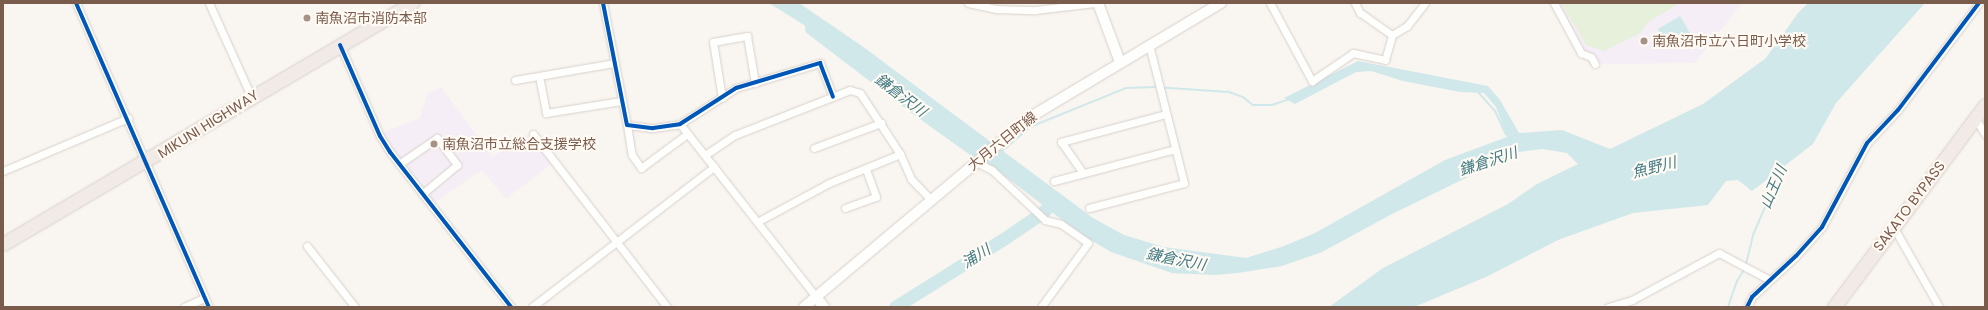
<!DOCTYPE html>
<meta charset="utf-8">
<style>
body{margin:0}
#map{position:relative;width:1988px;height:310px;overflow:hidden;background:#f9f5f0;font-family:Poppins,"Noto Sans JP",sans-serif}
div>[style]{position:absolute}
.education>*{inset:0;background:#f6eef6}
.green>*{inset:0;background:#e7f0db}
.water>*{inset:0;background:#d0e8ea}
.stream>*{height:2px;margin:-1px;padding:0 1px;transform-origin:1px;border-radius:1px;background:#d0e8ea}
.river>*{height:13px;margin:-6.5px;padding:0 6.5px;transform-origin:6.5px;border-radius:6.5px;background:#d0e8ea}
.roads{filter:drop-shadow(0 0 1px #d7d1cb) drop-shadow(0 0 1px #d7d1cb)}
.street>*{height:7px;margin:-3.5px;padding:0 3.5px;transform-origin:3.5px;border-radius:3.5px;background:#fefefd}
.secondary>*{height:10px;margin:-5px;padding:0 5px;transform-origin:5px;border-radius:5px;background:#fefefd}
.highway>*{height:13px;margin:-6.5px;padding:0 6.5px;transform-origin:6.5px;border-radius:6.5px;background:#f2eae7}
.cycleway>*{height:4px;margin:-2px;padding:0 2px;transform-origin:2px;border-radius:2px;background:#0057b8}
.dots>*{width:11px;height:11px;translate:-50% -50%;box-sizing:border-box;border:2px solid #fffaf3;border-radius:50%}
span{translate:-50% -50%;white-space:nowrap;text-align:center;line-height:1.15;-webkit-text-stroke:4px #fffaf3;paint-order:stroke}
.poi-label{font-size:14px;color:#7a5c4d}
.left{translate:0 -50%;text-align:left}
.street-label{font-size:14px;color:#7a5c4d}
.water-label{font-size:15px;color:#437c86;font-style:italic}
.frame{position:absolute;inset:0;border:4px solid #7a5c4d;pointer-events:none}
</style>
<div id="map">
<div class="education">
<i style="clip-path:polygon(1554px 3px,1742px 3px,1695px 63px,1595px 64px,1581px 53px)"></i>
<i style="clip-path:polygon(441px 87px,493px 157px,523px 136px,533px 134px,554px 162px,506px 199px,482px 170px,431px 205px,380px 136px,384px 132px,420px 118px,427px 94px)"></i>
</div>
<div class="green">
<i style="clip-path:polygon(1561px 3px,1680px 3px,1648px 22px,1641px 33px,1604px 51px,1586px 45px)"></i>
</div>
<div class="water">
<i style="clip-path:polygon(769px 3px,799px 3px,862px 46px,1093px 218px,1124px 235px,1164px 247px,1246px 258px,1284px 246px,1315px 233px,1445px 160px,1507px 137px,1496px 107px,1484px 93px,1460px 92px,1403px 81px,1371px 71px,1356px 72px,1295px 104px,1284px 98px,1358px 61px,1488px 86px,1500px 100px,1519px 133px,1562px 130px,1610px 149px,1703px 104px,1766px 58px,1798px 13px,1808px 3px,1925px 3px,1836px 103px,1813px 144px,1752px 191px,1738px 180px,1726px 181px,1708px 205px,1633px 213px,1558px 240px,1486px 277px,1414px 307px,1329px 307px,1383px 268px,1508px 204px,1537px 184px,1578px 164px,1567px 153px,1542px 149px,1519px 152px,1392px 214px,1322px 252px,1282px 266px,1238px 273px,1215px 275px,1172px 273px,1111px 252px,1082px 235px,1001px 173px,972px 143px,855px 57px)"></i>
<i style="clip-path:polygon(1680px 16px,1690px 33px,1667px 46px,1658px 29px)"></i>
</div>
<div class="stream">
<i style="left:1477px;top:91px;width:27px;rotate:48deg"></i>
<i style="left:1495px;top:111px;width:26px;rotate:65deg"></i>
<i style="left:1000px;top:153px;width:40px;rotate:-41deg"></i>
<i style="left:1030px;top:127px;width:104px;rotate:-22.1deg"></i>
<i style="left:1126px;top:88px;width:28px;rotate:-2deg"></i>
<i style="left:1154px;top:87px;width:75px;rotate:3.8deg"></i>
<i style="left:1229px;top:92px;width:15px;rotate:20deg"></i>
<i style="left:1243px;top:97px;width:13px;rotate:39deg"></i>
<i style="left:1253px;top:105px;width:19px"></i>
<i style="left:1272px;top:105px;width:18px;rotate:-19deg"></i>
<i style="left:1728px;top:307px;width:28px;rotate:-71deg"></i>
<i style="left:1737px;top:281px;width:15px;rotate:-58deg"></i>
<i style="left:1745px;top:268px;width:36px;rotate:-76deg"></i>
<i style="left:1754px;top:233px;width:69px;rotate:-67.1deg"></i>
</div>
<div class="river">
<i style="left:811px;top:28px;width:137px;rotate:37.3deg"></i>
<i style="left:920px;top:111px;width:86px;rotate:35.5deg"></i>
<i style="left:990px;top:161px;width:17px;rotate:28deg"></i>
<i style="left:895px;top:307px;width:126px;rotate:-32.1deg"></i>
<i style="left:1002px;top:240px;width:50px;rotate:-34.3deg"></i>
<i style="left:1043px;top:212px;width:16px;rotate:-47deg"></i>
</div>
<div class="roads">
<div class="street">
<i style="left:76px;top:3px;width:332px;rotate:66.4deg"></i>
<i style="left:209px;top:3px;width:102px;rotate:65.7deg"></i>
<i style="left:603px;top:3px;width:124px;rotate:78.9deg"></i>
<i style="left:627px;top:125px;width:26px;rotate:7deg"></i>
<i style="left:653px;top:128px;width:27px;rotate:-8deg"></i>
<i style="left:680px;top:124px;width:67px;rotate:-32.7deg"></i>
<i style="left:736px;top:88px;width:88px;rotate:-16.6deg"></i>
<i style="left:820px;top:63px;width:36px;rotate:69deg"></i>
<i style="left:968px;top:3px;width:30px;rotate:12deg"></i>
<i style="left:997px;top:9px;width:38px;rotate:2deg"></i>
<i style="left:1035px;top:10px;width:60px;rotate:-6.7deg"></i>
<i style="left:1270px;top:3px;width:89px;rotate:61.7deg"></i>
<i style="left:1312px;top:81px;width:50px;rotate:-34.3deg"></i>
<i style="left:1353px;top:53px;width:33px;rotate:12deg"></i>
<i style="left:1385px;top:60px;width:26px;rotate:-74deg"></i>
<i style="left:1392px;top:35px;width:39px;rotate:-145deg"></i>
<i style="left:1360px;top:13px;width:11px;rotate:-117deg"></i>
<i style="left:1554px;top:3px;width:57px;rotate:61.6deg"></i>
<i style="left:1581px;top:53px;width:11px;rotate:22deg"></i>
<i style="left:1591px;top:57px;width:8px;rotate:60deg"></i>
<i style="left:1392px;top:35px;width:17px;rotate:-31deg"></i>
<i style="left:1407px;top:26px;width:29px;rotate:-52deg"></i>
<i style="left:340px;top:45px;width:99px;rotate:66.3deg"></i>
<i style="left:380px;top:136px;width:19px;rotate:58deg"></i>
<i style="left:390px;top:152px;width:197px;rotate:52deg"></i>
<i style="left:539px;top:76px;width:38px;rotate:79deg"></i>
<i style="left:546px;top:113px;width:76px;rotate:-9.1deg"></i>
<i style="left:515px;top:80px;width:100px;rotate:-9.7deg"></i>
<i style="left:722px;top:98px;width:57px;rotate:-99.1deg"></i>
<i style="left:713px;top:42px;width:35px;rotate:-10deg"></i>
<i style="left:747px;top:36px;width:48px;rotate:80.3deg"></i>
<i style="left:1975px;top:118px;width:19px;rotate:58deg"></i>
<i style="left:680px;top:124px;width:220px;rotate:51.8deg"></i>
<i style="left:627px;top:125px;width:30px;rotate:81deg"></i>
<i style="left:632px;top:155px;width:16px;rotate:55deg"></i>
<i style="left:641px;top:168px;width:57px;rotate:-36.5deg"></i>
<i style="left:533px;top:134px;width:219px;rotate:52.2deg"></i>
<i style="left:814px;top:148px;width:72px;rotate:-20.5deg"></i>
<i style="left:705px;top:155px;width:36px;rotate:-34deg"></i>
<i style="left:735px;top:135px;width:123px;rotate:-21.4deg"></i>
<i style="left:850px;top:90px;width:10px;rotate:17deg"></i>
<i style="left:860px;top:93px;width:73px;rotate:56.7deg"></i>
<i style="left:900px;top:154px;width:27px;rotate:66deg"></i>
<i style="left:911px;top:179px;width:29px;rotate:46deg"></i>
<i style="left:976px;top:162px;width:18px;rotate:27deg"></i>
<i style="left:992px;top:170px;width:73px;rotate:43.3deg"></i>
<i style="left:1045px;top:220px;width:16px;rotate:14deg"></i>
<i style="left:1061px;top:224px;width:33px;rotate:35deg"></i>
<i style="left:1088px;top:243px;width:79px;rotate:126.3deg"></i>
<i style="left:399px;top:164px;width:46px;rotate:-34.4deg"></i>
<i style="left:437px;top:138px;width:34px;rotate:53deg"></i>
<i style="left:457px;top:165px;width:45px;rotate:140.4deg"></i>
<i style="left:3px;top:171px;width:136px;rotate:-23deg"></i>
<i style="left:1083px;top:173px;width:38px;rotate:-125deg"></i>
<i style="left:1061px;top:142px;width:109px;rotate:-14.9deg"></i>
<i style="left:1054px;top:181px;width:125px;rotate:-14.8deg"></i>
<i style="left:845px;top:208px;width:33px;rotate:-20deg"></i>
<i style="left:876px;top:197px;width:30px;rotate:-110deg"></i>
<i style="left:1089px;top:208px;width:98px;rotate:-14.7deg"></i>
<i style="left:1184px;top:183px;width:142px;rotate:-104.2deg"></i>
<i style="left:757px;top:222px;width:82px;rotate:-28.4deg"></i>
<i style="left:829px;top:183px;width:77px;rotate:-22.2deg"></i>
<i style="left:1894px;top:228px;width:91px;rotate:60.3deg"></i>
<i style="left:307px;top:246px;width:78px;rotate:51.8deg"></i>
<i style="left:184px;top:307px;width:22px;rotate:-24deg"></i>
<i style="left:532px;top:307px;width:230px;rotate:-37.6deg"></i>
<i style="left:1608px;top:307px;width:25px;rotate:-16deg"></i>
<i style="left:1632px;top:300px;width:99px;rotate:-28.4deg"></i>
<i style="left:1719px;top:253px;width:55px;rotate:28deg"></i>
<i style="left:1747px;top:307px;width:11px;rotate:-63deg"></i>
<i style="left:1752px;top:297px;width:60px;rotate:-43deg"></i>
<i style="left:1796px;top:256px;width:39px;rotate:-48deg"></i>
<i style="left:1822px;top:227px;width:95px;rotate:-61.8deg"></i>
<i style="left:1867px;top:143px;width:45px;rotate:-46.8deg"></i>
<i style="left:1898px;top:110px;width:134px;rotate:-52.9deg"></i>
</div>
<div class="secondary">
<i style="left:1098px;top:3px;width:63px;rotate:69.6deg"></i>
<i style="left:816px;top:297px;width:13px;rotate:51deg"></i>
<i style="left:804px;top:307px;width:297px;rotate:-40deg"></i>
<i style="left:1032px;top:116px;width:220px;rotate:-30.9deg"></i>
</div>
<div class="highway">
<i style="left:3px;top:244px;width:475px;rotate:-30.5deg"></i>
<i style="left:1834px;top:307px;width:252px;rotate:-53.2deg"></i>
</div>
</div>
<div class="cycleway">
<i style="left:76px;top:3px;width:332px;rotate:66.4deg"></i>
<i style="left:603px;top:3px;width:124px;rotate:78.9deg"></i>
<i style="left:627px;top:125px;width:26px;rotate:7deg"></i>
<i style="left:653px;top:128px;width:27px;rotate:-8deg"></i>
<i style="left:680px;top:124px;width:67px;rotate:-32.7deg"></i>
<i style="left:736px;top:88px;width:88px;rotate:-16.6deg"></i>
<i style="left:820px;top:63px;width:36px;rotate:69deg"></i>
<i style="left:340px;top:45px;width:99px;rotate:66.3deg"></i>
<i style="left:380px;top:136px;width:19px;rotate:58deg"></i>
<i style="left:390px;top:152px;width:197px;rotate:52deg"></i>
<i style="left:1747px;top:307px;width:11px;rotate:-63deg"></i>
<i style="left:1752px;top:297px;width:60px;rotate:-43deg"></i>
<i style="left:1796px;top:256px;width:39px;rotate:-48deg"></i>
<i style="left:1822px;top:227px;width:95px;rotate:-61.8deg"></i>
<i style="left:1867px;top:143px;width:45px;rotate:-46.8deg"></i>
<i style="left:1898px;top:110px;width:134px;rotate:-52.9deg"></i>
</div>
<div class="dots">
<i style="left:307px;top:18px;background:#a69286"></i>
<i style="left:1644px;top:41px;background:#a69286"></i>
<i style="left:434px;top:144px;background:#a69286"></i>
</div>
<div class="poi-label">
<span class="left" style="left:315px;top:18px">南魚沼市消防本部</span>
<span class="left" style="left:1652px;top:41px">南魚沼市立六日町小学校</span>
<span class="left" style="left:442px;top:144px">南魚沼市立総合支援学校</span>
</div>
<div class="street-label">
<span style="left:208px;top:124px;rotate:-32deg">MIKUNI HIGHWAY</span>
<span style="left:1002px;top:141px;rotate:-39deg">大月六日町線</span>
<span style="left:1909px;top:206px;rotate:-53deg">SAKATO BYPASS</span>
</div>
<div class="water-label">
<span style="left:901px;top:95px;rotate:37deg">鎌倉沢川</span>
<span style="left:1488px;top:161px;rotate:-18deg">鎌倉沢川</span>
<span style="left:1654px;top:167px;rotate:-14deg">魚野川</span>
<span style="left:1773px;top:187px;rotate:-67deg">山王川</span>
<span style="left:976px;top:256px;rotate:-32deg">浦川</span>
<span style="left:1176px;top:259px;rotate:11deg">鎌倉沢川</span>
</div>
<div class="frame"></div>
</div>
